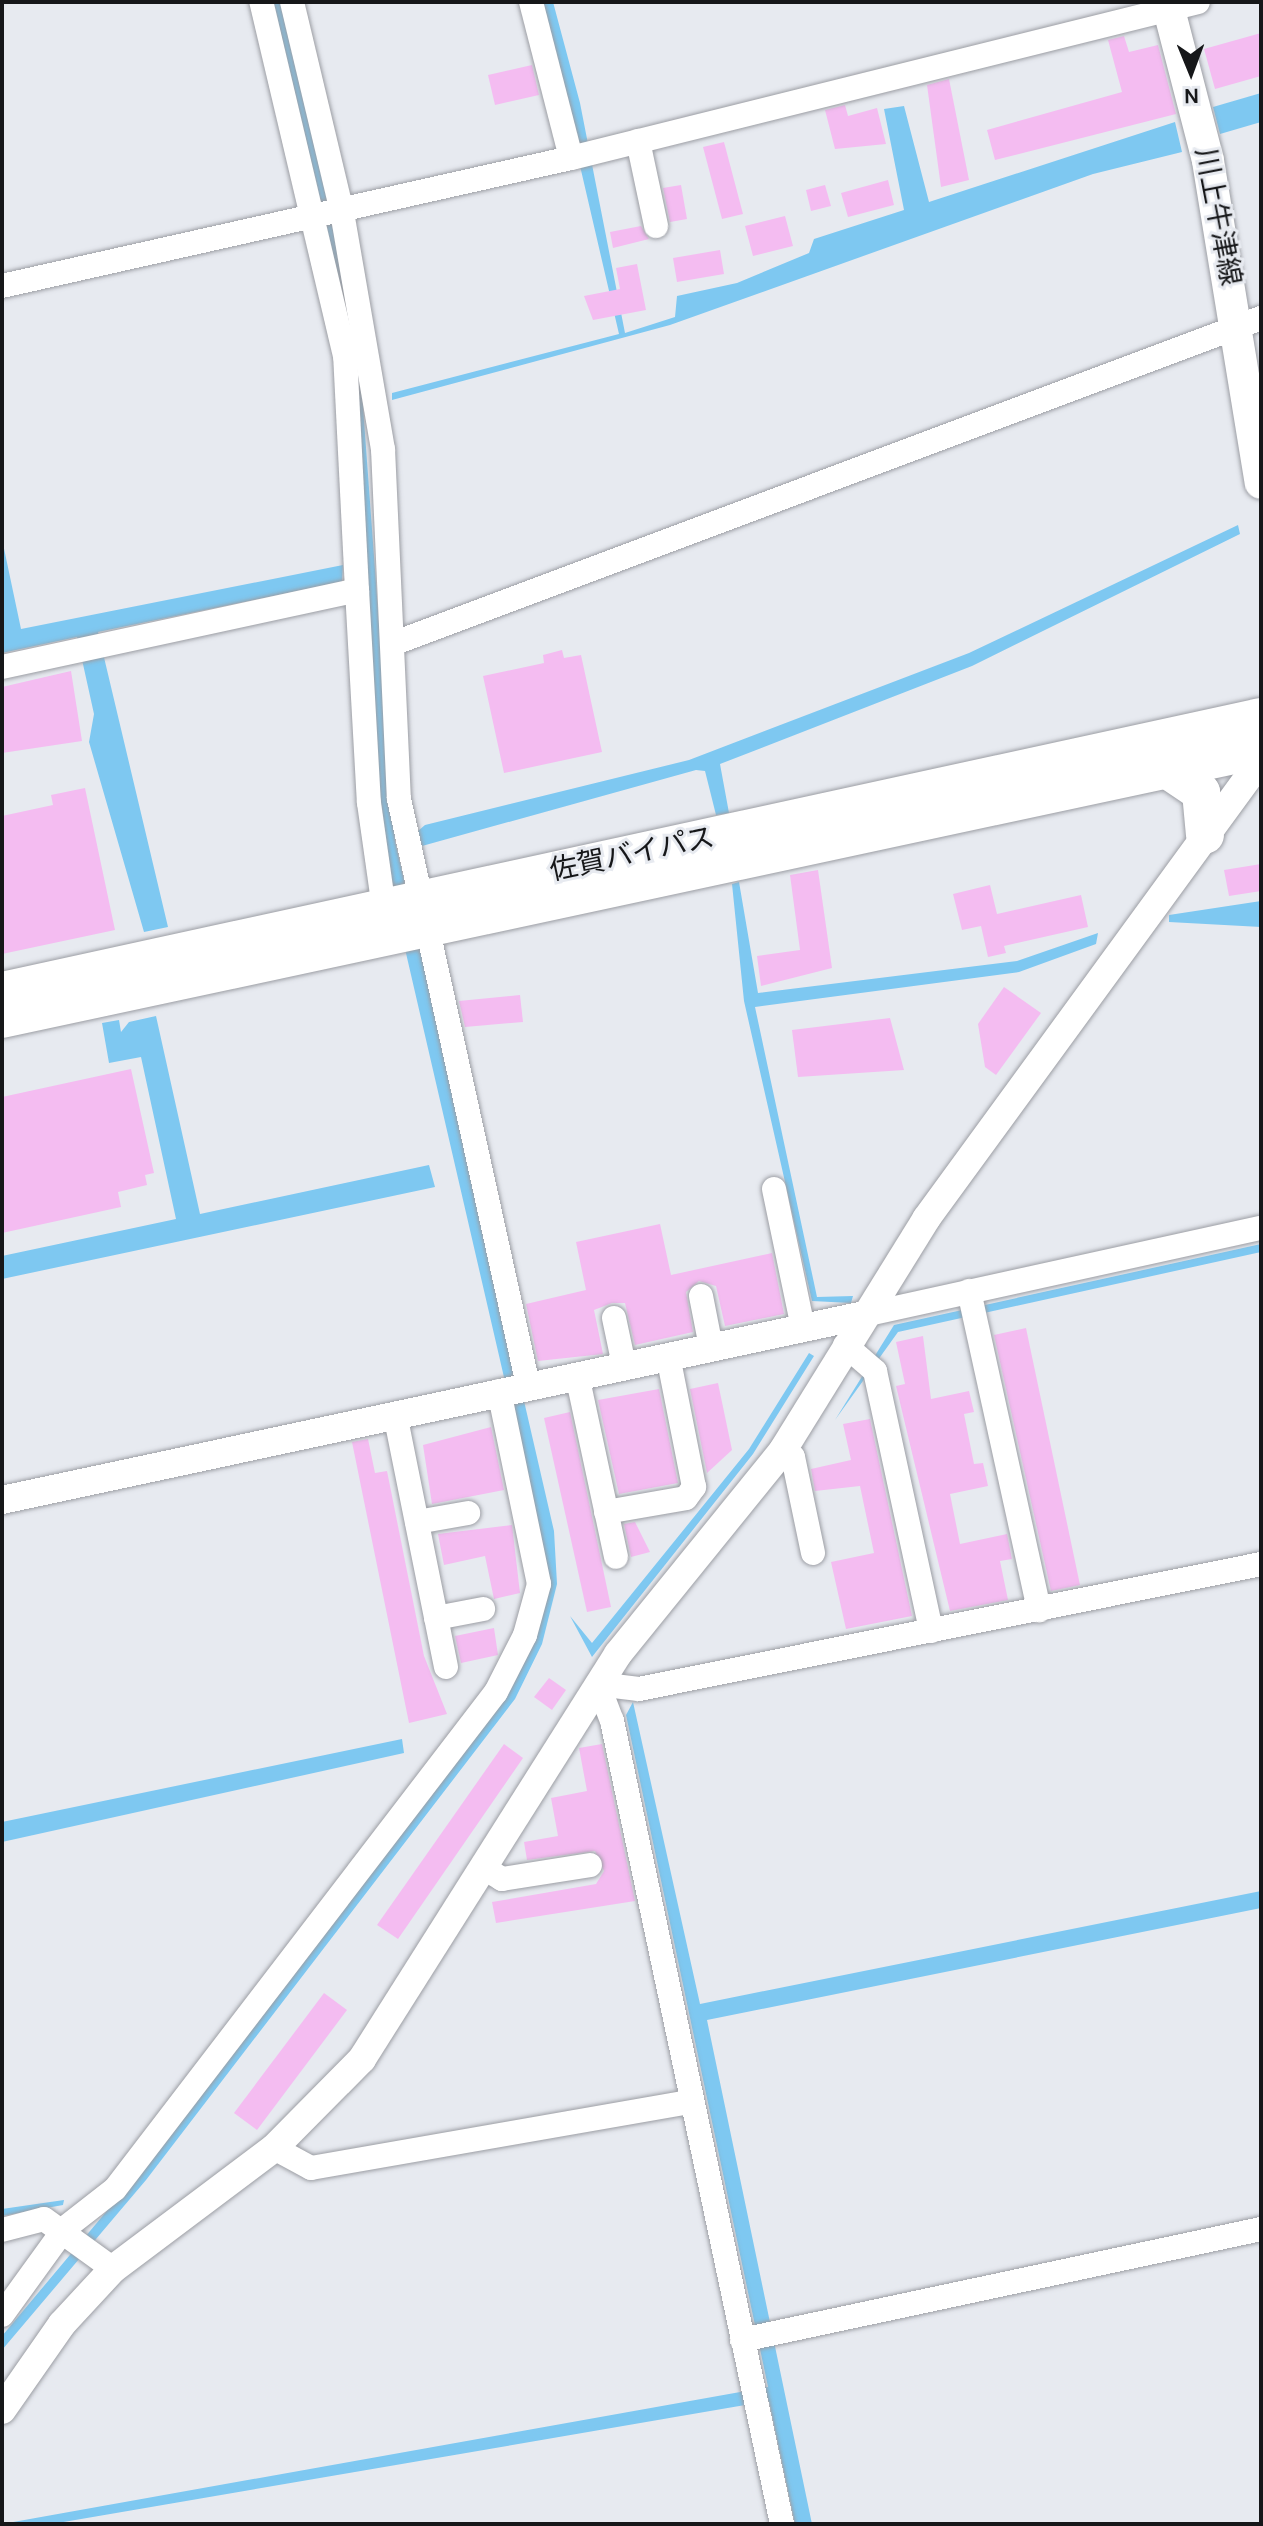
<!DOCTYPE html>
<meta charset="utf-8">
<style>
body{margin:0}
#map{position:relative;width:1263px;height:2526px;overflow:hidden;background:#e7eaf0;font-family:Karla,"Noto Sans JP",sans-serif}
div>[style]{position:absolute}
.water>*{inset:0;background:#7ec8f1}
.building>*{inset:0;background:#f4bcf1}
.roads{filter:drop-shadow(0 0 2px #9c9ea4) drop-shadow(0 0 2px #9c9ea4)}
.minor>*{height:24px;margin:-12px;padding:0 12px;transform-origin:12px;border-radius:12px;background:#fff}
.tertiary>*{height:28px;margin:-14px;padding:0 14px;transform-origin:14px;border-radius:14px;background:#fff}
.secondary>*{height:32px;margin:-16px;padding:0 16px;transform-origin:16px;border-radius:16px;background:#fff}
.trunk>*{height:38px;margin:-19px;padding:0 19px;transform-origin:19px;border-radius:19px;background:#fff}
span{translate:-50% -50%;white-space:nowrap;text-align:center;line-height:1.15;-webkit-text-stroke:6px #e7eaf0;paint-order:stroke}
.street-label{font-size:28px;color:#161719}
.frame{position:absolute;inset:0;border:4px solid #161719;pointer-events:none}
.north{position:absolute;left:1151px;top:32px;width:80px;height:80px;-webkit-text-stroke:6px #e7eaf0;paint-order:stroke;rotate:179deg;font-size:22px;font-weight:700;line-height:32px;text-align:center;color:#161719}
.north::after{content:'';display:block;margin:auto;width:28px;height:36px;background:#161719;clip-path:polygon(50% 0,100% 100%,50% 72%,0 100%)}
</style>
<div id="map">
<div class="water">
<i style="clip-path:polygon(272px 2px,282px 2px,356px 312px,395px 841px,554px 1531px,557px 1584px,542px 1644px,515px 1699px,146px 2180px,2px 2350px,2px 2336px,142px 2169px,503px 1692px,540px 1533px,381px 845px,357px 376px)"></i>
<i style="clip-path:polygon(542px 2px,553px 2px,580px 103px,625px 333px,675px 317px,677px 296px,737px 283px,809px 253px,814px 239px,904px 210px,884px 109px,904px 106px,929px 202px,1175px 122px,1182px 152px,1093px 174px,670px 325px,392px 400px,392px 393px,619px 334px)"></i>
<i style="clip-path:polygon(1261px 93px,1261px 122px,1220px 134px,1213px 107px)"></i>
<i style="clip-path:polygon(1238px 525px,1240px 534px,972px 666px,720px 764px,729px 813px,716px 815px,705px 771px,696px 770px,422px 846px,418px 831px,425px 825px,689px 760px,969px 653px)"></i>
<i style="clip-path:polygon(2px 539px,21px 629px,343px 565px,342px 582px,98px 632px,168px 927px,144px 932px,89px 742px,94px 714px,77px 637px,2px 653px)"></i>
<i style="clip-path:polygon(739px 882px,758px 993px,1017px 961px,1098px 933px,1096px 944px,1019px 972px,755px 1007px,817px 1297px,853px 1296px,851px 1303px,812px 1301px,744px 1001px,732px 884px)"></i>
<i style="clip-path:polygon(1261px 901px,1261px 927px,1169px 922px,1169px 915px)"></i>
<i style="clip-path:polygon(156px 1016px,200px 1214px,429px 1165px,435px 1187px,2px 1279px,2px 1256px,176px 1219px,141px 1057px,109px 1063px,102px 1023px,119px 1020px,121px 1032px,129px 1022px)"></i>
<i style="clip-path:polygon(1261px 1244px,1261px 1252px,898px 1332px,835px 1420px,894px 1325px)"></i>
<i style="clip-path:polygon(809px 1353px,814px 1356px,753px 1454px,592px 1657px,570px 1616px,592px 1643px,749px 1449px)"></i>
<i style="clip-path:polygon(633px 1702px,700px 2004px,1261px 1891px,1261px 1908px,707px 2020px,812px 2524px,795px 2524px,769px 2401px,52px 2524px,2px 2524px,768px 2387px,626px 1715px)"></i>
<i style="clip-path:polygon(402px 1739px,404px 1753px,2px 1842px,2px 1822px)"></i>
<i style="clip-path:polygon(64px 2200px,63px 2205px,2px 2216px,2px 2209px)"></i>
</div>
<div class="building">
<i style="clip-path:polygon(1261px 33px,1261px 76px,1215px 89px,1204px 49px)"></i>
<i style="clip-path:polygon(1124px 36px,1129px 52px,1158px 45px,1176px 114px,995px 160px,987px 130px,1122px 92px,1108px 40px)"></i>
<i style="clip-path:polygon(532px 65px,539px 95px,495px 105px,488px 75px)"></i>
<i style="clip-path:polygon(949px 79px,969px 180px,941px 187px,927px 85px)"></i>
<i style="clip-path:polygon(845px 105px,848px 116px,877px 108px,886px 144px,835px 149px,825px 110px)"></i>
<i style="clip-path:polygon(724px 142px,743px 214px,722px 219px,703px 147px)"></i>
<i style="clip-path:polygon(888px 180px,894px 205px,848px 217px,841px 193px)"></i>
<i style="clip-path:polygon(681px 185px,687px 219px,670px 222px,663px 188px)"></i>
<i style="clip-path:polygon(825px 185px,831px 206px,811px 211px,806px 190px)"></i>
<i style="clip-path:polygon(785px 216px,793px 246px,753px 256px,745px 226px)"></i>
<i style="clip-path:polygon(641px 226px,649px 239px,613px 248px,610px 232px)"></i>
<i style="clip-path:polygon(720px 250px,724px 274px,677px 282px,673px 258px)"></i>
<i style="clip-path:polygon(637px 264px,646px 310px,593px 320px,584px 296px,620px 289px,616px 268px)"></i>
<i style="clip-path:polygon(562px 650px,564px 658px,581px 655px,602px 752px,504px 773px,483px 676px,544px 663px,543px 655px)"></i>
<i style="clip-path:polygon(71px 671px,82px 741px,2px 753px,2px 687px)"></i>
<i style="clip-path:polygon(85px 788px,115px 930px,2px 954px,2px 816px,53px 805px,51px 795px)"></i>
<i style="clip-path:polygon(1261px 864px,1261px 891px,1229px 896px,1224px 870px)"></i>
<i style="clip-path:polygon(818px 870px,832px 968px,761px 986px,757px 956px,800px 950px,790px 875px)"></i>
<i style="clip-path:polygon(990px 885px,997px 914px,1081px 895px,1088px 927px,1004px 946px,1006px 953px,988px 957px,981px 926px,962px 930px,953px 894px)"></i>
<i style="clip-path:polygon(1004px 987px,1041px 1013px,996px 1075px,985px 1067px,978px 1024px)"></i>
<i style="clip-path:polygon(520px 995px,523px 1022px,465px 1027px,459px 1001px)"></i>
<i style="clip-path:polygon(890px 1018px,904px 1070px,798px 1077px,792px 1030px)"></i>
<i style="clip-path:polygon(131px 1069px,154px 1173px,145px 1175px,147px 1185px,118px 1192px,121px 1207px,2px 1233px,2px 1097px)"></i>
<i style="clip-path:polygon(660px 1224px,671px 1275px,772px 1253px,784px 1314px,725px 1326px,716px 1286px,699px 1281px,686px 1292px,693px 1332px,635px 1345px,625px 1303px,612px 1303px,594px 1310px,603px 1354px,538px 1361px,526px 1304px,586px 1290px,576px 1242px)"></i>
<i style="clip-path:polygon(1026px 1328px,1080px 1585px,1051px 1591px,994px 1335px)"></i>
<i style="clip-path:polygon(923px 1336px,931px 1399px,969px 1391px,974px 1412px,964px 1414px,974px 1464px,983px 1463px,988px 1486px,950px 1494px,960px 1544px,1007px 1534px,1012px 1559px,1000px 1561px,1008px 1600px,950px 1611px,896px 1386px,905px 1384px,896px 1342px)"></i>
<i style="clip-path:polygon(718px 1383px,732px 1450px,707px 1473px,690px 1389px)"></i>
<i style="clip-path:polygon(659px 1389px,678px 1483px,619px 1494px,598px 1400px)"></i>
<i style="clip-path:polygon(570px 1412px,611px 1607px,587px 1612px,544px 1418px)"></i>
<i style="clip-path:polygon(870px 1419px,912px 1616px,846px 1629px,831px 1562px,874px 1553px,860px 1486px,815px 1491px,811px 1469px,851px 1460px,843px 1424px)"></i>
<i style="clip-path:polygon(491px 1427px,504px 1490px,432px 1504px,423px 1445px)"></i>
<i style="clip-path:polygon(368px 1439px,375px 1473px,387px 1471px,424px 1656px,447px 1714px,409px 1723px,352px 1442px)"></i>
<i style="clip-path:polygon(635px 1522px,650px 1552px,631px 1557px,624px 1524px)"></i>
<i style="clip-path:polygon(512px 1525px,520px 1593px,494px 1599px,485px 1556px,444px 1565px,438px 1534px)"></i>
<i style="clip-path:polygon(494px 1628px,498px 1655px,461px 1663px,455px 1636px)"></i>
<i style="clip-path:polygon(549px 1678px,566px 1690px,552px 1710px,534px 1697px)"></i>
<i style="clip-path:polygon(504px 1744px,523px 1758px,398px 1939px,377px 1925px)"></i>
<i style="clip-path:polygon(602px 1744px,635px 1901px,496px 1923px,492px 1902px,596px 1884px,604px 1871px,595px 1851px,527px 1860px,524px 1842px,558px 1836px,551px 1798px,587px 1791px,579px 1748px)"></i>
<i style="clip-path:polygon(324px 1993px,347px 2010px,257px 2130px,234px 2113px)"></i>
</div>
<div class="roads">
<div class="minor">
<i style="left:292px;top:2px;width:216px;rotate:76.6deg"></i>
<i style="left:342px;top:212px;width:241px;rotate:80.2deg"></i>
<i style="left:383px;top:449px;width:350px;rotate:87.4deg"></i>
<i style="left:399px;top:799px;width:600px;rotate:77.59deg"></i>
<i style="left:531px;top:2px;width:161px;rotate:75.6deg"></i>
<i style="left:638px;top:141px;width:87px;rotate:78deg"></i>
<i style="left:2px;top:286px;width:583px;rotate:-12.68deg"></i>
<i style="left:571px;top:158px;width:646px;rotate:-13.97deg"></i>
<i style="left:357px;top:590px;width:213px;rotate:86.8deg"></i>
<i style="left:369px;top:803px;width:106px;rotate:81.9deg"></i>
<i style="left:395px;top:643px;width:925px;rotate:-20.57deg"></i>
<i style="left:2px;top:667px;width:363px;rotate:-12.2deg"></i>
<i style="left:357px;top:590px;width:234px;rotate:-92.9deg"></i>
<i style="left:345px;top:356px;width:364px;rotate:-103.3deg"></i>
<i style="left:774px;top:1189px;width:142px;rotate:78.2deg"></i>
<i style="left:969px;top:1291px;width:327px;rotate:77.6deg"></i>
<i style="left:701px;top:1296px;width:52px;rotate:78.9deg"></i>
<i style="left:864px;top:1315px;width:406px;rotate:-12.4deg"></i>
<i style="left:614px;top:1318px;width:48px;rotate:78deg"></i>
<i style="left:845px;top:1345px;width:40px;rotate:41deg"></i>
<i style="left:875px;top:1371px;width:266px;rotate:77.8deg"></i>
<i style="left:577px;top:1375px;width:186px;rotate:77.9deg"></i>
<i style="left:395px;top:1414px;width:258px;rotate:78.6deg"></i>
<i style="left:783px;top:1450px;width:12px;rotate:35deg"></i>
<i style="left:793px;top:1457px;width:98px;rotate:78.2deg"></i>
<i style="left:606px;top:1512px;width:81px;rotate:-9.9deg"></i>
<i style="left:686px;top:1498px;width:14px;rotate:-54deg"></i>
<i style="left:694px;top:1487px;width:134px;rotate:-101.2deg"></i>
<i style="left:417px;top:1522px;width:52px;rotate:-10deg"></i>
<i style="left:436px;top:1618px;width:48px;rotate:-10.8deg"></i>
<i style="left:486px;top:1869px;width:19px;rotate:32deg"></i>
<i style="left:502px;top:1879px;width:89px;rotate:-9deg"></i>
<i style="left:274px;top:2148px;width:42px;rotate:28.4deg"></i>
<i style="left:311px;top:2168px;width:386px;rotate:-9.9deg"></i>
<i style="left:2px;top:2230px;width:43px;rotate:-14.7deg"></i>
<i style="left:44px;top:2219px;width:85px;rotate:35.9deg"></i>
<i style="left:2px;top:2315px;width:107px;rotate:-54.1deg"></i>
<i style="left:65px;top:2228px;width:63px;rotate:-38deg"></i>
<i style="left:115px;top:2189px;width:626px;rotate:-52.53deg"></i>
<i style="left:496px;top:1692px;width:64px;rotate:-63deg"></i>
<i style="left:525px;top:1635px;width:53px;rotate:-74.6deg"></i>
<i style="left:539px;top:1584px;width:197px;rotate:-101.7deg"></i>
<i style="left:742px;top:2340px;width:531px;rotate:-12.07deg"></i>
<i style="left:782px;top:2524px;width:821px;rotate:-101.95deg"></i>
<i style="left:612px;top:1721px;width:40px;rotate:-111deg"></i>
<i style="left:598px;top:1684px;width:41px;rotate:7deg"></i>
<i style="left:639px;top:1689px;width:634px;rotate:-11.36deg"></i>
</div>
<div class="tertiary">
<i style="left:2px;top:1500px;width:882px;rotate:-12.11deg"></i>
<i style="left:2px;top:2410px;width:105px;rotate:-55.1deg"></i>
<i style="left:62px;top:2324px;width:75px;rotate:-47.2deg"></i>
<i style="left:113px;top:2269px;width:201px;rotate:-36.9deg"></i>
<i style="left:274px;top:2148px;width:125px;rotate:-45.3deg"></i>
<i style="left:362px;top:2059px;width:479px;rotate:-57.7deg"></i>
<i style="left:618px;top:1654px;width:262px;rotate:-51deg"></i>
<i style="left:783px;top:1450px;width:272px;rotate:-58.2deg"></i>
<i style="left:926px;top:1219px;width:568px;rotate:-53.88deg"></i>
</div>
<div class="secondary">
<i style="left:1167px;top:2px;width:164px;rotate:75.5deg"></i>
<i style="left:1208px;top:161px;width:326px;rotate:80.7deg"></i>
</div>
<div class="trunk">
<i style="left:1168px;top:770px;width:40px;rotate:34deg"></i>
<i style="left:1201px;top:792px;width:43px;rotate:84.7deg"></i>
<i style="left:2px;top:991px;width:1288px;rotate:-12.28deg"></i>
<i style="left:2px;top:1019px;width:1288px;rotate:-12.1deg"></i>
</div>
</div>
<div class="street-label">
<span style="left:1218px;top:217px;rotate:79deg">川上牛津線</span>
<span style="left:632px;top:854px;rotate:-12deg">佐賀バイパス</span>
</div>
<div class="frame"></div>
<div class="north">N</div>
</div>
